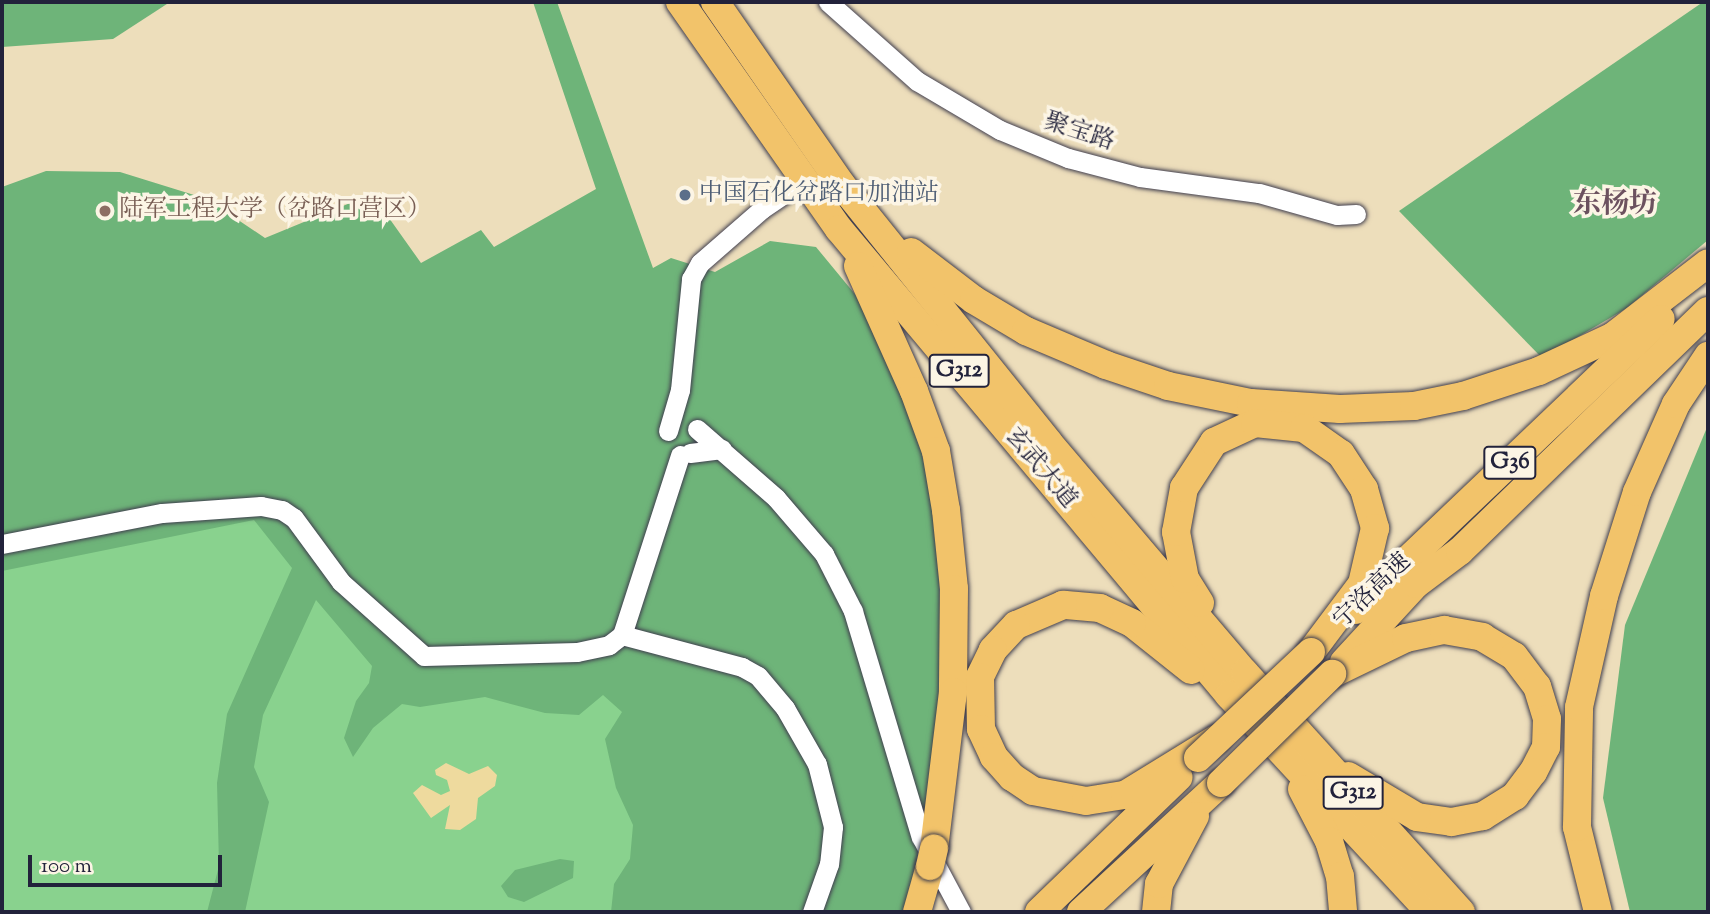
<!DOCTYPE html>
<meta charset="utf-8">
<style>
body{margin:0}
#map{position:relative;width:1710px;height:914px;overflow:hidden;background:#eddebb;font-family:"Sorts Mill Goudy","Noto Serif SC",serif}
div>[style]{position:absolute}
.green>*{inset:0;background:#89d28e}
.forest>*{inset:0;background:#6eb479}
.sand>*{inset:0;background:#eeda9e}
.roads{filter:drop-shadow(0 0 2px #403e4e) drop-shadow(0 0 2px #403e4e)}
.minor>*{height:19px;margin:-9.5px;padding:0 9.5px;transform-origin:9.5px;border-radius:9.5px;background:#fff}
.highway>*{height:28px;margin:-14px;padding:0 14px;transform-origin:14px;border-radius:14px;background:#f2c36a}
.bridges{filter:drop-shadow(0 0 2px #403e4e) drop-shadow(0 0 2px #403e4e)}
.highway-bridge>*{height:28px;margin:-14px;padding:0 14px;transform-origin:14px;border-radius:14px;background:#f2c36a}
.dots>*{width:19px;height:19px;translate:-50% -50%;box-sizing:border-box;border:4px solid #fcf5e5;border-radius:50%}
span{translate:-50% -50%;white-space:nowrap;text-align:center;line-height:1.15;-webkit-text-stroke:7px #fcf5e5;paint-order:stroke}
.shield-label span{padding:2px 5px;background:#fcf5e5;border:2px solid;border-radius:5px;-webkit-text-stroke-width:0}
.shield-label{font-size:23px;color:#22223b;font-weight:700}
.street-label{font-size:24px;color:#22223b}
.service-label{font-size:24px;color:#4e5e75}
.left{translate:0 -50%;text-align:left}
.education-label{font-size:24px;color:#785e54}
.quarter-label{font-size:28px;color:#6c515f;font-weight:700}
.frame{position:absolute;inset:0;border:4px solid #22223b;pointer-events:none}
.scale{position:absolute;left:28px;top:855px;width:194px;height:32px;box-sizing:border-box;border:4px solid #22223b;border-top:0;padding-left:9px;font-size:21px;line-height:24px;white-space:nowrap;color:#22223b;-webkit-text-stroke:5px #fcf5e5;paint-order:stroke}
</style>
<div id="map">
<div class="green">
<i style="clip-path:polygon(243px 446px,461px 564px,869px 912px,2px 912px,2px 469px)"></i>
</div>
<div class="forest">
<i style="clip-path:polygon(2px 2px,170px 2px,113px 39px,2px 47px)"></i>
<i style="clip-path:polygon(533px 2px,557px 2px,653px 268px,671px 258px,715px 272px,770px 241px,816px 247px,868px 310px,913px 413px,938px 528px,943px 723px,919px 879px,905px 912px,611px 912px,614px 884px,630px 859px,633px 825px,616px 788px,605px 739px,622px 712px,603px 695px,579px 715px,545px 713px,485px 697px,420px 707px,402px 704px,373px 728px,353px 757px,344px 738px,356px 701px,369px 683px,372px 666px,316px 600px,263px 715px,254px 767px,269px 802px,245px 912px,207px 912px,219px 866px,217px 783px,227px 714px,292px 568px,254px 520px,2px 571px,2px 187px,46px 171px,120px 172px,207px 199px,265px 238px,372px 194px,421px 263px,481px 230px,494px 247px,596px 189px)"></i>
<i style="clip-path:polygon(1703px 2px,1708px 2px,1708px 240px,1627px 308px,1542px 358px,1399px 211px)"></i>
<i style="clip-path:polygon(1708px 425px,1708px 912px,1630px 912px,1603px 798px,1625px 625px)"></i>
<i style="clip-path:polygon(560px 859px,574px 861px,573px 878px,524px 902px,508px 897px,501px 886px,515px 870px)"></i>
</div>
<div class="sand">
<i style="clip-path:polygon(446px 763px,469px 774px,488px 766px,497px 775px,495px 786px,478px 798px,476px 819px,460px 830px,445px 829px,450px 805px,431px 818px,413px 793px,422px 785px,441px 795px,450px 791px,447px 780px,436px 775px,435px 770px)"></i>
</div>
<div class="roads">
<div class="minor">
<i style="left:828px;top:2px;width:119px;rotate:41.6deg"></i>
<i style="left:917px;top:81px;width:96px;rotate:30.6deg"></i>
<i style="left:1000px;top:130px;width:74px;rotate:22.4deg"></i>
<i style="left:1068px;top:158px;width:74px;rotate:14.8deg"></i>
<i style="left:1140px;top:177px;width:120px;rotate:7.7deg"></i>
<i style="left:1259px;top:193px;width:81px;rotate:15.8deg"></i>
<i style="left:1337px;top:215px;width:19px;rotate:-3deg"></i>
<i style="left:697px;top:429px;width:105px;rotate:41.1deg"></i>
<i style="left:776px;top:498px;width:74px;rotate:49.4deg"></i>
<i style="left:824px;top:554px;width:64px;rotate:63deg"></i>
<i style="left:853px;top:611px;width:236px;rotate:73.3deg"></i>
<i style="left:921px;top:837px;width:85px;rotate:61.9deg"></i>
<i style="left:668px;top:431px;width:43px;rotate:-73.7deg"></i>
<i style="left:680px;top:390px;width:112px;rotate:-84.3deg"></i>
<i style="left:691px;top:279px;width:18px;rotate:-61deg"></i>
<i style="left:700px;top:263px;width:82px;rotate:-41.1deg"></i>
<i style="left:762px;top:209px;width:50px;rotate:-34.3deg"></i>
<i style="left:690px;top:453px;width:32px;rotate:-7deg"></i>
<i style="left:2px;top:544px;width:163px;rotate:-11deg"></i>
<i style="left:162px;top:513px;width:99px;rotate:-4deg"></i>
<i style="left:261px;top:506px;width:21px;rotate:11deg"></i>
<i style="left:282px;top:510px;width:14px;rotate:34deg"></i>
<i style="left:294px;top:518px;width:79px;rotate:53.7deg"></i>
<i style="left:341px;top:582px;width:111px;rotate:41.7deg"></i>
<i style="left:424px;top:656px;width:153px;rotate:-1.5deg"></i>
<i style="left:577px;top:652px;width:33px;rotate:-12deg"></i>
<i style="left:609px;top:645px;width:16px;rotate:-38deg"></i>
<i style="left:622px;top:635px;width:189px;rotate:-72.1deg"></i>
<i style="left:622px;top:635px;width:124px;rotate:14.9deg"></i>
<i style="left:742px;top:667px;width:18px;rotate:29deg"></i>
<i style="left:758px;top:676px;width:42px;rotate:49.8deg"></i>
<i style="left:785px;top:708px;width:64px;rotate:60.3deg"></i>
<i style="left:817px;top:764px;width:65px;rotate:75.7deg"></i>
<i style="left:833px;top:827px;width:37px;rotate:96deg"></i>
<i style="left:829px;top:864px;width:51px;rotate:109.5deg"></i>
</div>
<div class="highway">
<i style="left:680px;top:2px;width:277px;rotate:55deg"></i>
<i style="left:839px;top:229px;width:608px;rotate:50.07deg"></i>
<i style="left:1229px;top:695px;width:296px;rotate:47.2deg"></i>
<i style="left:715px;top:2px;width:221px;rotate:55.3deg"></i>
<i style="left:841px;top:184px;width:332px;rotate:51.2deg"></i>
<i style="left:1049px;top:443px;width:302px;rotate:49.6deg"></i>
<i style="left:1245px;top:673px;width:322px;rotate:47.9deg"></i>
<i style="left:911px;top:252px;width:79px;rotate:37.3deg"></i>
<i style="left:974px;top:300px;width:61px;rotate:30.8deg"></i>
<i style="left:1026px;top:331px;width:87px;rotate:23deg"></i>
<i style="left:1106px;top:365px;width:65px;rotate:18.7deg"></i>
<i style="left:1168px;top:386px;width:85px;rotate:11.6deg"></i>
<i style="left:1251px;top:403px;width:89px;rotate:3.9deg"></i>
<i style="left:1340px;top:409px;width:74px;rotate:-2.3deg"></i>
<i style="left:1414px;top:406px;width:50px;rotate:-11.5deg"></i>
<i style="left:1463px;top:396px;width:80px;rotate:-18.2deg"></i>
<i style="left:1539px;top:371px;width:81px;rotate:-25deg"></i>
<i style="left:1612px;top:337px;width:121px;rotate:-37.6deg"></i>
<i style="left:858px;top:266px;width:137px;rotate:65.9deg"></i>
<i style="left:914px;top:391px;width:64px;rotate:69.9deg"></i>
<i style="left:936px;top:451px;width:60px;rotate:80.4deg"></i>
<i style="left:946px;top:510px;width:79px;rotate:84.2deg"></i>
<i style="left:954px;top:589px;width:103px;rotate:90.6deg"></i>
<i style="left:953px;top:692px;width:157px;rotate:96.9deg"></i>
<i style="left:1200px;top:603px;width:28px;rotate:-122deg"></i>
<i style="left:1185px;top:579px;width:48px;rotate:-100.8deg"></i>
<i style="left:1176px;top:532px;width:45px;rotate:-79.7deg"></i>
<i style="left:1184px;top:488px;width:55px;rotate:-56.9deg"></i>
<i style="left:1214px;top:442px;width:45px;rotate:-24.9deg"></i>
<i style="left:1255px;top:423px;width:49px;rotate:5.8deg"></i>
<i style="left:1304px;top:428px;width:45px;rotate:35.1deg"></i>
<i style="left:1341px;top:454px;width:42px;rotate:56.7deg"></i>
<i style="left:1364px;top:489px;width:41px;rotate:74.2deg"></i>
<i style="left:1375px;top:528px;width:57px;rotate:103.1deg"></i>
<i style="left:1362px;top:584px;width:85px;rotate:126.9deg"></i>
<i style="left:1355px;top:610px;width:422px;rotate:-43.6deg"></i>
<i style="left:1344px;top:662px;width:106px;rotate:-47.3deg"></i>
<i style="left:1416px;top:584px;width:55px;rotate:-36.9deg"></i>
<i style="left:1460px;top:551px;width:345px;rotate:-44.1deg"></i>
<i style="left:1191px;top:670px;width:75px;rotate:-141.5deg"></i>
<i style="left:1132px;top:623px;width:35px;rotate:-155deg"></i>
<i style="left:1100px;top:608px;width:37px;rotate:-175deg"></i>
<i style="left:1063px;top:605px;width:51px;rotate:156.9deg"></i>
<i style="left:1016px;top:625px;width:34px;rotate:133deg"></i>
<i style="left:993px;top:650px;width:30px;rotate:116deg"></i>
<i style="left:980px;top:677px;width:52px;rotate:88.9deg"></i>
<i style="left:981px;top:729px;width:31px;rotate:65deg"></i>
<i style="left:994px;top:757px;width:27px;rotate:48deg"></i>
<i style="left:1012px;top:777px;width:25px;rotate:34deg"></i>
<i style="left:1033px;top:791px;width:54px;rotate:10.7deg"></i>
<i style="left:1086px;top:801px;width:39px;rotate:-9deg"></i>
<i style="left:1125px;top:795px;width:107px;rotate:-31.6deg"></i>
<i style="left:1332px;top:674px;width:82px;rotate:-25.9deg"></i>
<i style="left:1406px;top:638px;width:39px;rotate:-12deg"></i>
<i style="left:1444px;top:630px;width:39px;rotate:10deg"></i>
<i style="left:1482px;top:637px;width:37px;rotate:31deg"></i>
<i style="left:1514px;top:656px;width:38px;rotate:53deg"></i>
<i style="left:1537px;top:686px;width:34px;rotate:73deg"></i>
<i style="left:1547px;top:719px;width:28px;rotate:92deg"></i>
<i style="left:1546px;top:747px;width:28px;rotate:117deg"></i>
<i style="left:1533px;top:772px;width:30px;rotate:127deg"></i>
<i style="left:1515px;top:796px;width:38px;rotate:148deg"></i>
<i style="left:1483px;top:816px;width:32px;rotate:169deg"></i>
<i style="left:1452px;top:822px;width:35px;rotate:-172deg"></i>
<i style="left:1417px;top:817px;width:80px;rotate:-149.3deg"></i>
<i style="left:1302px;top:789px;width:59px;rotate:62.6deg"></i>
<i style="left:1329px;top:841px;width:37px;rotate:73deg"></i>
<i style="left:1340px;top:876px;width:36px;rotate:85deg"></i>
<i style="left:917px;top:912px;width:48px;rotate:-74.2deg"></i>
<i style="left:1039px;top:912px;width:194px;rotate:-44deg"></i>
<i style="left:1081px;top:912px;width:190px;rotate:-42.7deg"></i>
<i style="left:1156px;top:912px;width:28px;rotate:-84deg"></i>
<i style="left:1159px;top:884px;width:77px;rotate:-62.1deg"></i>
<i style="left:1598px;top:912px;width:88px;rotate:-103.9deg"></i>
<i style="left:1577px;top:827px;width:120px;rotate:-89deg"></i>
<i style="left:1579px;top:707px;width:114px;rotate:-77.3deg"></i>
<i style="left:1604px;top:596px;width:109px;rotate:-72.4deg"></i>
<i style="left:1637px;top:492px;width:96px;rotate:-66.1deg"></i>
<i style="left:1676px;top:404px;width:58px;rotate:-56.3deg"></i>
</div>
</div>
<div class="bridges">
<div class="highway-bridge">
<i style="left:1198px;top:758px;width:155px;rotate:-43.2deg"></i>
<i style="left:1221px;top:783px;width:156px;rotate:-44.5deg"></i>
<i style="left:930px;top:866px;width:18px;rotate:-77deg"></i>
</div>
</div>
<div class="dots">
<i style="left:685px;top:195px;background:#5c6f8a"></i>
<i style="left:105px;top:211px;background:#8d6e63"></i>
</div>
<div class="shield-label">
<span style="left:959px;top:371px">G312</span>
<span style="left:1510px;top:463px">G36</span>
<span style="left:1353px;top:793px">G312</span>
</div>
<div class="street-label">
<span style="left:1079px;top:133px;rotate:18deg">聚宝路</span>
<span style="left:1040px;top:469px;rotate:50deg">玄武大道</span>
<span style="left:1373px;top:592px;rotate:-44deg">宁洛高速</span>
</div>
<div class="service-label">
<span class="left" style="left:699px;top:195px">中国石化岔路口加油站</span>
</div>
<div class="education-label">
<span class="left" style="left:119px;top:211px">陆军工程大学（岔路口营区）</span>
</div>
<div class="quarter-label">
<span style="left:1615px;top:205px">东杨坊</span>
</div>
<div class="frame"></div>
<div class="scale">100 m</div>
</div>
